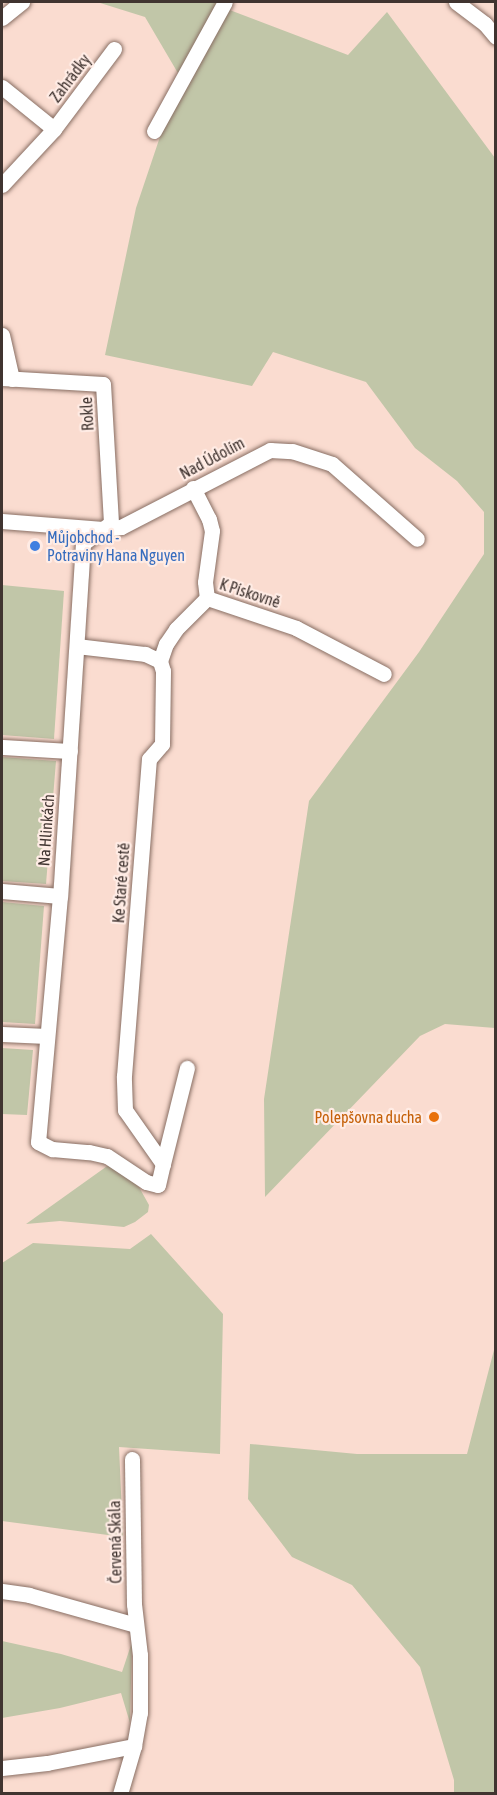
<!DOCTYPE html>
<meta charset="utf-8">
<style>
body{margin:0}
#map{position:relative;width:497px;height:1795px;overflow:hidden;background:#fadcd0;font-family:"Asap Condensed",sans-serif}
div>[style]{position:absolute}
.green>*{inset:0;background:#c1c6a8}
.roads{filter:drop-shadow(0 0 2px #886e63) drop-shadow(0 0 2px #886e63)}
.street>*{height:15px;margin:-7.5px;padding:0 7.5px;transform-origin:7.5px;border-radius:7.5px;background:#fff}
.dots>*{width:16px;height:16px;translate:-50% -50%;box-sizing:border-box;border:3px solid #ffece5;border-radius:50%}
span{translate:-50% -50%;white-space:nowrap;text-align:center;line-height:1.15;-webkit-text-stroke:4.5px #ffece5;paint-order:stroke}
.street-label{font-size:16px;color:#403430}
.shop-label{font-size:16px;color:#366cbe}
.left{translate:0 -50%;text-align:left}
.food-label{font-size:16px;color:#c56008}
.right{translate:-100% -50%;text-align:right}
.frame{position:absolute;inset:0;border:3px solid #403430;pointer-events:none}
</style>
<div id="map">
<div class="green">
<i style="clip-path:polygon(97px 2px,223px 2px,182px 80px,145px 17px)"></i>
<i style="clip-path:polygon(227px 9px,348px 55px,387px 12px,495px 158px,495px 1028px,445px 1024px,420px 1036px,265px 1197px,264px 1099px,309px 801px,419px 652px,484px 554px,484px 512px,457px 481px,415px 448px,366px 382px,273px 352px,252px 386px,105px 355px,136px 208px,168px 113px)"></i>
<i style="clip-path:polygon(2px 585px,64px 591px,54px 739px,2px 735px)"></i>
<i style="clip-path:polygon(2px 757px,56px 761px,46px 884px,2px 881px)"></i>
<i style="clip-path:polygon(2px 902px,44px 906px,35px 1024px,2px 1022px)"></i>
<i style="clip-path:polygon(2px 1048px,33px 1050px,27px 1115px,2px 1114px)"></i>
<i style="clip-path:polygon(110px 1164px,139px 1187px,149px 1205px,148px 1212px,135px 1222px,124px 1227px,60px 1221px,26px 1224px)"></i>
<i style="clip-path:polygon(151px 1234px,223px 1314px,220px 1454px,119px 1447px,123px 1537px,2px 1521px,2px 1263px,33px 1243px,130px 1249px)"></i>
<i style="clip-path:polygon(495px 1346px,495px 1793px,454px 1793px,454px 1780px,420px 1667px,352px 1585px,292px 1557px,248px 1499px,250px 1444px,357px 1454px,467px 1454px)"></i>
<i style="clip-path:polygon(2px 1641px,61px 1654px,122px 1672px,132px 1642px,130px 1723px,121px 1693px,60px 1708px,2px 1718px)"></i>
</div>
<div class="roads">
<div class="street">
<i style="left:456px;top:2px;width:36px;rotate:37deg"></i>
<i style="left:485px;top:24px;width:17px;rotate:50deg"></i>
<i style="left:2px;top:18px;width:26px;rotate:-39deg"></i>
<i style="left:2px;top:87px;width:67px;rotate:38.9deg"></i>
<i style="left:154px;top:131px;width:147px;rotate:-61.2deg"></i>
<i style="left:2px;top:185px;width:76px;rotate:-47.1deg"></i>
<i style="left:54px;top:129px;width:100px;rotate:-53.1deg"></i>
<i style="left:2px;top:335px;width:45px;rotate:77.2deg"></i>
<i style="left:2px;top:378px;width:101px;rotate:3.4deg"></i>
<i style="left:103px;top:384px;width:139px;rotate:86.7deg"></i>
<i style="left:111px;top:523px;width:34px;rotate:144deg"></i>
<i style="left:83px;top:543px;width:354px;rotate:93.7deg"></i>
<i style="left:60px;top:896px;width:247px;rotate:95.1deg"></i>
<i style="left:38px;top:1142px;width:16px;rotate:27deg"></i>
<i style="left:52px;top:1149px;width:37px;rotate:5deg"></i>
<i style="left:89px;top:1152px;width:18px;rotate:13deg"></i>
<i style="left:107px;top:1156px;width:47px;rotate:33.7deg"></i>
<i style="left:146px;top:1182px;width:12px;rotate:14deg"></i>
<i style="left:158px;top:1185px;width:22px;rotate:-77deg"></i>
<i style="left:163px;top:1164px;width:66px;rotate:-125.1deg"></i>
<i style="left:125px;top:1110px;width:34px;rotate:-92deg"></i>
<i style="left:124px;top:1076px;width:318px;rotate:-85.5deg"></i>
<i style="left:149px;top:759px;width:20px;rotate:-49deg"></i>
<i style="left:162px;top:744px;width:73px;rotate:-89.2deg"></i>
<i style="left:163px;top:671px;width:10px;rotate:-107deg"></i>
<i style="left:160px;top:661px;width:17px;rotate:-155deg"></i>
<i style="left:145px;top:654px;width:68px;rotate:-173.3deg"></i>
<i style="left:193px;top:488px;width:35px;rotate:63deg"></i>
<i style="left:209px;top:519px;width:12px;rotate:76deg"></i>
<i style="left:212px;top:531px;width:51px;rotate:97.8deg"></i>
<i style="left:205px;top:582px;width:16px;rotate:83deg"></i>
<i style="left:207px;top:598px;width:94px;rotate:18.6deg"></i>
<i style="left:296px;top:628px;width:99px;rotate:27.6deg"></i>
<i style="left:2px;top:521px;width:101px;rotate:4.5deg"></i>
<i style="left:103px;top:529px;width:18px;rotate:-6deg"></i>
<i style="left:121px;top:527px;width:168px;rotate:-27.3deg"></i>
<i style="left:270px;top:450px;width:22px;rotate:3deg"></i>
<i style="left:292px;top:451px;width:42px;rotate:18deg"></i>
<i style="left:332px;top:464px;width:113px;rotate:41.4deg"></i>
<i style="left:160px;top:661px;width:18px;rotate:-71deg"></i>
<i style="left:166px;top:644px;width:18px;rotate:-56deg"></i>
<i style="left:176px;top:629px;width:44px;rotate:-45deg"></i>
<i style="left:2px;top:747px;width:68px;rotate:3.4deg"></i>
<i style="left:2px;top:891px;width:58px;rotate:4.9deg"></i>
<i style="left:2px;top:1034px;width:45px;rotate:2.5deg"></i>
<i style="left:163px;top:1164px;width:99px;rotate:-76deg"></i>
<i style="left:2px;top:1591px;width:27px;rotate:8deg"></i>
<i style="left:29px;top:1595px;width:111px;rotate:15.7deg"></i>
<i style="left:2px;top:1768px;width:45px;rotate:-6.3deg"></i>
<i style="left:47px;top:1763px;width:89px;rotate:-11.1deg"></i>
<i style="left:120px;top:1794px;width:50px;rotate:-73.7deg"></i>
<i style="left:134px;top:1746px;width:34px;rotate:-80deg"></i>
<i style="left:140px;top:1713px;width:58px;rotate:-90deg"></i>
<i style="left:140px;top:1655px;width:51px;rotate:-96.7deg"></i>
<i style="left:134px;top:1604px;width:145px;rotate:-90.8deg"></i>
</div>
</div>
<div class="dots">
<i style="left:35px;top:546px;background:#3f7fe0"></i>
<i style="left:434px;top:1117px;background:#e8710a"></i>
</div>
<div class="street-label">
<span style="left:70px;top:78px;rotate:-53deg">Zahrádky</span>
<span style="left:87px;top:414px;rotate:-93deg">Rokle</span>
<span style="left:212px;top:458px;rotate:-28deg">Nad Údolím</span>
<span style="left:250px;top:593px;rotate:18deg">K Pískovně</span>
<span style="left:46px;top:830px;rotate:-86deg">Na Hlinkách</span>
<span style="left:121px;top:883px;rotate:-86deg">Ke Staré cestě</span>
<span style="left:115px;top:1542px;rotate:-91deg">Červená Skála</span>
</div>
<div class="shop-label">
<span class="left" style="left:47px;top:546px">Můjobchod -<br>Potraviny Hana Nguyen</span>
</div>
<div class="food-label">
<span class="right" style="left:422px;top:1117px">Polepšovna ducha</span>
</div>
<div class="frame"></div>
</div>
